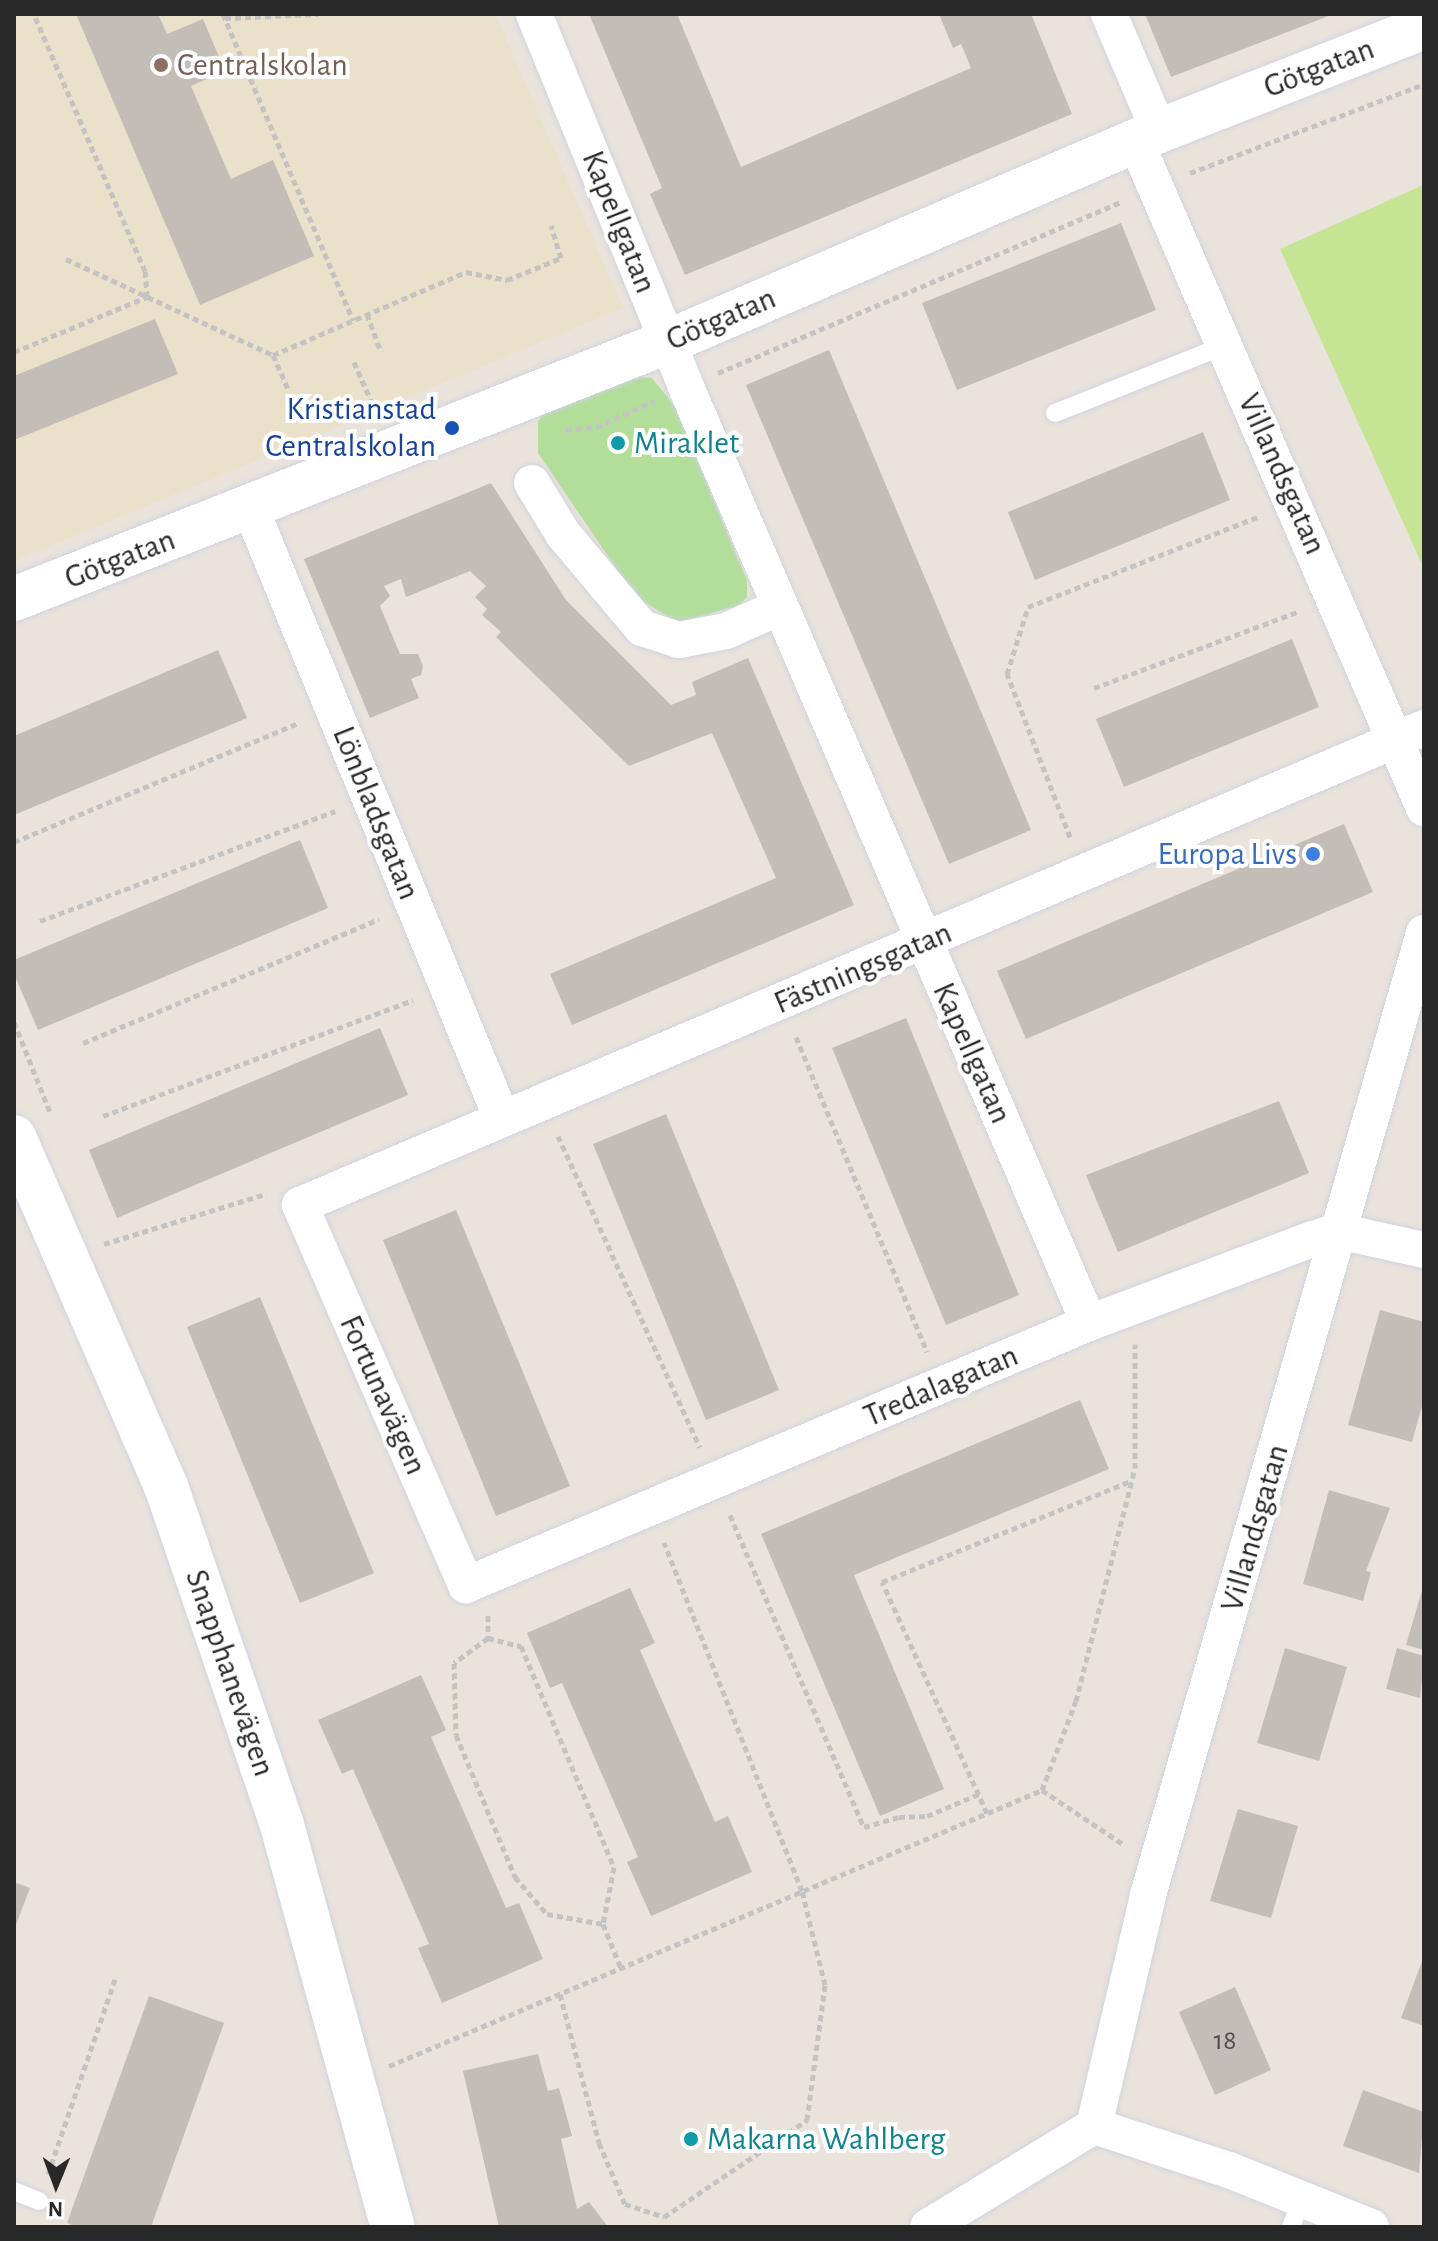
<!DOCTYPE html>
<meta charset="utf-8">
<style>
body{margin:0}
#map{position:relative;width:1438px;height:2241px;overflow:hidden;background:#eae3db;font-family:"Alegreya Sans",sans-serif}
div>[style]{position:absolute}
.education>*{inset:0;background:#ebe0ca}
.green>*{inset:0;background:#b2de99}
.pitch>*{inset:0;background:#c5e595}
.building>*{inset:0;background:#c2bdb7}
.path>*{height:5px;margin-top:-2.5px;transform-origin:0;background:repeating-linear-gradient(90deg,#c3c3c3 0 6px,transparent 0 10px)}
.roads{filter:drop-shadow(0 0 2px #d0d3e1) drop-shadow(0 0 2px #d0d3e1)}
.service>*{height:18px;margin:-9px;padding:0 9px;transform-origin:9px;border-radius:9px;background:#fff}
.minor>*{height:36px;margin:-18px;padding:0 18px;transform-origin:18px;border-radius:18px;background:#fff}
.tertiary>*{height:44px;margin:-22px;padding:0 22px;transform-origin:22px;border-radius:22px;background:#fff}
.secondary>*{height:44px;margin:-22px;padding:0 22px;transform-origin:22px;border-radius:22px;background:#fff}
.dots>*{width:22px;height:22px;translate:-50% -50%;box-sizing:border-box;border:4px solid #fff;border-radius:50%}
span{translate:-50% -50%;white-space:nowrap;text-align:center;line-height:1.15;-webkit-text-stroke:8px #fff;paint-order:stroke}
.number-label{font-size:28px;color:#4e4d4c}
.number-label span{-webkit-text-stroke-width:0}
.education-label{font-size:32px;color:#785e54}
.left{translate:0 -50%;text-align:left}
.street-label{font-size:32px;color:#282828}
.transit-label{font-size:32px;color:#164399}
.right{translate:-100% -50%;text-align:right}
.culture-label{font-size:32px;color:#0d838f}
.shop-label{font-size:32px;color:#366cbe}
.frame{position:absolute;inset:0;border:16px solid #282828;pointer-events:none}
.north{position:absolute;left:16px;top:2145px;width:80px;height:80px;-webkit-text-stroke:6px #fff;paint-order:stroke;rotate:181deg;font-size:22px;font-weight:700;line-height:32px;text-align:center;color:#282828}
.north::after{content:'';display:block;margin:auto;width:28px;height:36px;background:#282828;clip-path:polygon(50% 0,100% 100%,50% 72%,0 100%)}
</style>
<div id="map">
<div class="education">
<i style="clip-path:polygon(14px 14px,495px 14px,623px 308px,14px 561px)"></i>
</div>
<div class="green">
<i style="clip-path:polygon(627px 375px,652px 378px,674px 405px,747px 580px,747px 597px,739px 605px,678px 623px,635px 596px,538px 453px,538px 422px,547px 407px)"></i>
</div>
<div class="pitch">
<i style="clip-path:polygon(1423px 185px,1424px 186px,1424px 569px,1280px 249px)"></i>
</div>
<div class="building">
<i style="clip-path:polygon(76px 14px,158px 14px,167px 34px,203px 19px,225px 71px,191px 86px,231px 179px,273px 160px,314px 256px,200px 305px)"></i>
<i style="clip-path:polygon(589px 14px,677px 14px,741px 167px,971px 68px,961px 44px,953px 48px,939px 14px,1031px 14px,1072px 114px,685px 275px,650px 194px,662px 188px)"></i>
<i style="clip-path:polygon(1145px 14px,1334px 14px,1171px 77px)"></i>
<i style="clip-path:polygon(1121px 223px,1156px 310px,957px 390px,922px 303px)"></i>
<i style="clip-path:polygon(155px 319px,178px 374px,14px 440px,14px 376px)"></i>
<i style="clip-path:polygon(829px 350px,1031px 830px,949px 864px,746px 385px)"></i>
<i style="clip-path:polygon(1203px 432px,1230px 500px,1035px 580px,1008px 512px)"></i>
<i style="clip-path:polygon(491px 483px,566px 600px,671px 705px,696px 695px,692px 682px,748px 658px,854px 905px,572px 1025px,550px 974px,776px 878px,712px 733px,629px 766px,496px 637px,501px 632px,482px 615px,487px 609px,475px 597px,486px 586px,470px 571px,406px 597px,401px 579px,384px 586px,390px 596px,380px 606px,400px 654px,418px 654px,423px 666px,421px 675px,411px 679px,419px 698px,370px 718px,304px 559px)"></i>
<i style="clip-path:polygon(1292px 639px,1319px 707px,1124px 787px,1096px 719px)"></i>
<i style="clip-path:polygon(218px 650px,247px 718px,14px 815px,14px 736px)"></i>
<i style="clip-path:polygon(1344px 824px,1373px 892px,1026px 1039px,997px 971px)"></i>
<i style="clip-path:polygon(300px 840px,328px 908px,38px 1030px,14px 974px,14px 960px)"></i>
<i style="clip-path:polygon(906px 1018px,1019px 1295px,946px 1325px,832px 1048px)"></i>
<i style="clip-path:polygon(380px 1028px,408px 1095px,117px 1218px,89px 1150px)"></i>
<i style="clip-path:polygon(1279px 1101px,1309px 1173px,1118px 1252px,1086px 1175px)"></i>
<i style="clip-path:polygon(666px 1114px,779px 1390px,706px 1420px,593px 1144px)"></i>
<i style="clip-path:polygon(456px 1210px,570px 1486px,496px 1516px,383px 1240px)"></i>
<i style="clip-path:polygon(260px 1297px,374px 1573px,300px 1603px,187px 1327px)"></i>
<i style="clip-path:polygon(1380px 1310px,1424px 1322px,1424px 1399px,1412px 1442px,1348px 1425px)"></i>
<i style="clip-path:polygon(1080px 1400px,1109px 1469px,854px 1575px,944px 1789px,880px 1816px,761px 1534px)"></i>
<i style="clip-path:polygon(1329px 1490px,1390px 1508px,1366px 1571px,1371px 1572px,1363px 1601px,1303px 1584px)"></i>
<i style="clip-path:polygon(1423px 1587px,1424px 1587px,1424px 1650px,1406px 1645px)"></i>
<i style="clip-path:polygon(630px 1588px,655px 1643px,640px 1650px,715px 1822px,728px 1816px,752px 1872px,651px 1916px,627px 1862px,638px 1857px,562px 1683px,550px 1688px,527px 1633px)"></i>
<i style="clip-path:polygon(1285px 1648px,1347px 1667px,1319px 1761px,1257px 1743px)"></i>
<i style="clip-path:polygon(1397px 1648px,1424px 1656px,1420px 1698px,1386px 1689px)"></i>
<i style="clip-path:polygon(421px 1675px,446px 1730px,431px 1737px,506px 1908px,519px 1903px,543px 1959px,442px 2003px,418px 1948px,429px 1944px,353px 1769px,342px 1774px,318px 1720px)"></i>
<i style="clip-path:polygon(1238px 1809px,1298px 1826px,1271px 1918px,1210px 1901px)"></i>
<i style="clip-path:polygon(14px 1882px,30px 1888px,14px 1930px)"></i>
<i style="clip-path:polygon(1424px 1956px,1424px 2026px,1401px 2018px)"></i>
<i style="clip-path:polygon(1235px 1987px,1271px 2070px,1215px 2095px,1179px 2012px)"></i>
<i style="clip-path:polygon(149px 1996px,224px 2023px,151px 2227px,78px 2227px,67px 2223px)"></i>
<i style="clip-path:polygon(538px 2054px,548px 2091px,559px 2088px,572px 2136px,561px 2139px,577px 2209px,589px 2202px,608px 2227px,499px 2227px,463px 2071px)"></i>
<i style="clip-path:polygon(1363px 2090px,1424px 2112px,1419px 2173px,1343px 2146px)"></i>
</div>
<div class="path">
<i style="left:223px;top:14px;width:333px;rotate:67deg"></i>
<i style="left:225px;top:18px;width:93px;rotate:-2.5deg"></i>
<i style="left:1190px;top:173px;width:250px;rotate:-20.8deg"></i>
<i style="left:66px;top:259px;width:228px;rotate:24.9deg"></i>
<i style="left:273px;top:355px;width:210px;rotate:-23.3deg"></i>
<i style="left:466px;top:272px;width:42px;rotate:11deg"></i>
<i style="left:507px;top:280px;width:58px;rotate:-22.2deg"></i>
<i style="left:561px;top:258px;width:34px;rotate:-107deg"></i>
<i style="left:367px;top:314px;width:40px;rotate:69.8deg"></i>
<i style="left:14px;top:352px;width:144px;rotate:-22.5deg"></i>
<i style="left:147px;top:297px;width:26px;rotate:-94deg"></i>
<i style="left:145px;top:271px;width:280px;rotate:-113.4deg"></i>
<i style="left:273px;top:355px;width:37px;rotate:66deg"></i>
<i style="left:354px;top:362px;width:55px;rotate:66.3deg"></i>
<i style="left:718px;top:373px;width:438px;rotate:-23deg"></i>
<i style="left:566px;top:430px;width:30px;rotate:-6deg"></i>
<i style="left:596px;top:427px;width:64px;rotate:-24.1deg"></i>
<i style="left:1094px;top:688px;width:217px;rotate:-20.5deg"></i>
<i style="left:1070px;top:837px;width:175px;rotate:-111.1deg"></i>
<i style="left:1007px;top:674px;width:70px;rotate:-72.6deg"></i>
<i style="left:1028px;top:607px;width:249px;rotate:-21.4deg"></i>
<i style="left:14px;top:842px;width:309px;rotate:-22.7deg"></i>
<i style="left:40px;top:921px;width:315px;rotate:-20.4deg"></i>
<i style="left:14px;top:1022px;width:97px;rotate:68.2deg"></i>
<i style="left:796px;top:1037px;width:341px;rotate:67.4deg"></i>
<i style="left:83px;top:1043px;width:321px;rotate:-22.7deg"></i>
<i style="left:103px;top:1116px;width:331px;rotate:-20.5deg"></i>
<i style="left:558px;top:1136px;width:342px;rotate:65.5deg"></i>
<i style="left:104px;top:1244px;width:170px;rotate:-17.2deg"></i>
<i style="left:730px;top:1515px;width:340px;rotate:66.8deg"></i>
<i style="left:864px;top:1827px;width:36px;rotate:-16deg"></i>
<i style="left:899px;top:1817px;width:28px;rotate:-2deg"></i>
<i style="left:927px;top:1816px;width:56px;rotate:-22.9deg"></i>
<i style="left:488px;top:1615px;width:23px;rotate:90deg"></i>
<i style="left:488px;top:1638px;width:42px;rotate:143.7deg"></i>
<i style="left:454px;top:1663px;width:72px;rotate:88.4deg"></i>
<i style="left:456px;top:1735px;width:154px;rotate:67.4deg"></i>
<i style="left:515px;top:1877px;width:49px;rotate:49.1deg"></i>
<i style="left:547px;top:1914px;width:57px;rotate:10.1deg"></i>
<i style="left:603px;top:1924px;width:48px;rotate:67.8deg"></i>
<i style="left:488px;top:1638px;width:34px;rotate:14deg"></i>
<i style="left:521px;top:1646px;width:240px;rotate:67.2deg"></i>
<i style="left:614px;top:1867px;width:58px;rotate:100.9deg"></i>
<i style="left:1042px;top:1790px;width:95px;rotate:-69.1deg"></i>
<i style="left:1076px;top:1701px;width:240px;rotate:-75.8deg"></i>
<i style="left:1135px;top:1468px;width:124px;rotate:-90deg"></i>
<i style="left:987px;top:1813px;width:254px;rotate:-114.4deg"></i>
<i style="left:882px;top:1582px;width:269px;rotate:-22.1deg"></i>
<i style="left:560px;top:1994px;width:154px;rotate:75.3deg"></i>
<i style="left:599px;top:2143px;width:66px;rotate:66.9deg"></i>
<i style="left:625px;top:2204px;width:41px;rotate:18.4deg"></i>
<i style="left:664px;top:2217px;width:173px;rotate:-34.1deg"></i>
<i style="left:807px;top:2120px;width:136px;rotate:-82.4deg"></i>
<i style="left:825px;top:1985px;width:97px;rotate:-103.7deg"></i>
<i style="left:802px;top:1891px;width:375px;rotate:-111.6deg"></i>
<i style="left:389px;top:2066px;width:709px;rotate:-22.91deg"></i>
<i style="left:1042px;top:1790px;width:97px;rotate:33.7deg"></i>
<i style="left:48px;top:2174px;width:208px;rotate:-71deg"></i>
</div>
<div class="roads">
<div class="service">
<i style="left:1055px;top:413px;width:184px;rotate:-21.7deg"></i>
<i style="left:14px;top:2191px;width:27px;rotate:22deg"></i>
<i style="left:1291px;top:2227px;width:30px;rotate:-69deg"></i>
</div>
<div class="minor">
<i style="left:534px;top:14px;width:403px;rotate:67.8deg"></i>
<i style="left:686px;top:387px;width:1019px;rotate:66.71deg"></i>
<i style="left:1109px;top:14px;width:127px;rotate:66.9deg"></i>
<i style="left:1136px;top:142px;width:726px;rotate:66.61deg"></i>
<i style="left:532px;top:483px;width:60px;rotate:58.7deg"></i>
<i style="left:563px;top:534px;width:123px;rotate:50deg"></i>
<i style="left:642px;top:628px;width:39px;rotate:18deg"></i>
<i style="left:679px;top:640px;width:48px;rotate:-10.8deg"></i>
<i style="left:726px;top:631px;width:59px;rotate:-24deg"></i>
<i style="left:250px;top:507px;width:662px;rotate:67.62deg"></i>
<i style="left:1424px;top:728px;width:1221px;rotate:157deg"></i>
<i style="left:300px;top:1205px;width:415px;rotate:66.4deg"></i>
<i style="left:466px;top:1585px;width:676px;rotate:-22.81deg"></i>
<i style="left:1089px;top:1323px;width:239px;rotate:-20.6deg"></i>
<i style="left:1313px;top:1239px;width:26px;rotate:-18deg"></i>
<i style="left:1338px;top:1231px;width:88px;rotate:12.5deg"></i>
<i style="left:1094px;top:2126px;width:237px;rotate:-76.8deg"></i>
<i style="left:1148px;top:1895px;width:1001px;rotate:-73.99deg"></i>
<i style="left:1094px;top:2126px;width:142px;rotate:18.1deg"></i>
<i style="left:1229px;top:2170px;width:153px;rotate:21.9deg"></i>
<i style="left:928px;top:2227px;width:194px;rotate:-31.3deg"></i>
</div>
<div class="tertiary">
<i style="left:14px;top:599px;width:702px;rotate:-21.48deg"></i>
<i style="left:667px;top:342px;width:535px;rotate:-23.21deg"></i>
<i style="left:1159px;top:131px;width:285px;rotate:-21.4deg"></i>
</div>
<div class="secondary">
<i style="left:14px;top:1137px;width:381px;rotate:66.5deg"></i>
<i style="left:166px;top:1486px;width:358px;rotate:71.1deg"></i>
<i style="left:282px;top:1825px;width:417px;rotate:74.6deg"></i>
</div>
</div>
<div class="dots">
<i style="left:161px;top:65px;background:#8d6e63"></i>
<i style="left:452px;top:428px;background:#1a4fb4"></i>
<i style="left:618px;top:443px;background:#0f9aa8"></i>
<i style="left:1313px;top:854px;background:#3f7fe0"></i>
<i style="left:691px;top:2139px;background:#0f9aa8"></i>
</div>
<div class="number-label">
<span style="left:1225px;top:2041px">18</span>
</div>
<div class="education-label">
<span class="left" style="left:177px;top:65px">Centralskolan</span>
</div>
<div class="street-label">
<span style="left:1319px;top:68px;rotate:-21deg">Götgatan</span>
<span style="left:619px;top:222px;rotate:68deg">Kapellgatan</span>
<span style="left:721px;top:319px;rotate:-23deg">Götgatan</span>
<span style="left:1282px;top:474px;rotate:66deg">Villandsgatan</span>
<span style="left:120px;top:559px;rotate:-21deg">Götgatan</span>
<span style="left:376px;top:813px;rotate:68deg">Lönbladsgatan</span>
<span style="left:863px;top:968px;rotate:-23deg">Fästningsgatan</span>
<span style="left:972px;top:1053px;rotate:66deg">Kapellgatan</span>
<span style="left:941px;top:1386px;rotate:-23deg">Tredalagatan</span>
<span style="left:383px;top:1395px;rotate:66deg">Fortunavägen</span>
<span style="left:1255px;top:1528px;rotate:-74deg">Villandsgatan</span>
<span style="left:230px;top:1673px;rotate:71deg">Snapphanevägen</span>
</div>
<div class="transit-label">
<span class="right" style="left:436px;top:428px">Kristianstad<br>Centralskolan</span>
</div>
<div class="culture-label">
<span class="left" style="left:634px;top:443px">Miraklet</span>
<span class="left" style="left:707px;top:2139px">Makarna Wahlberg</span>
</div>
<div class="shop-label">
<span class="right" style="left:1297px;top:854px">Europa Livs</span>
</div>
<div class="frame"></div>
<div class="north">N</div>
</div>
